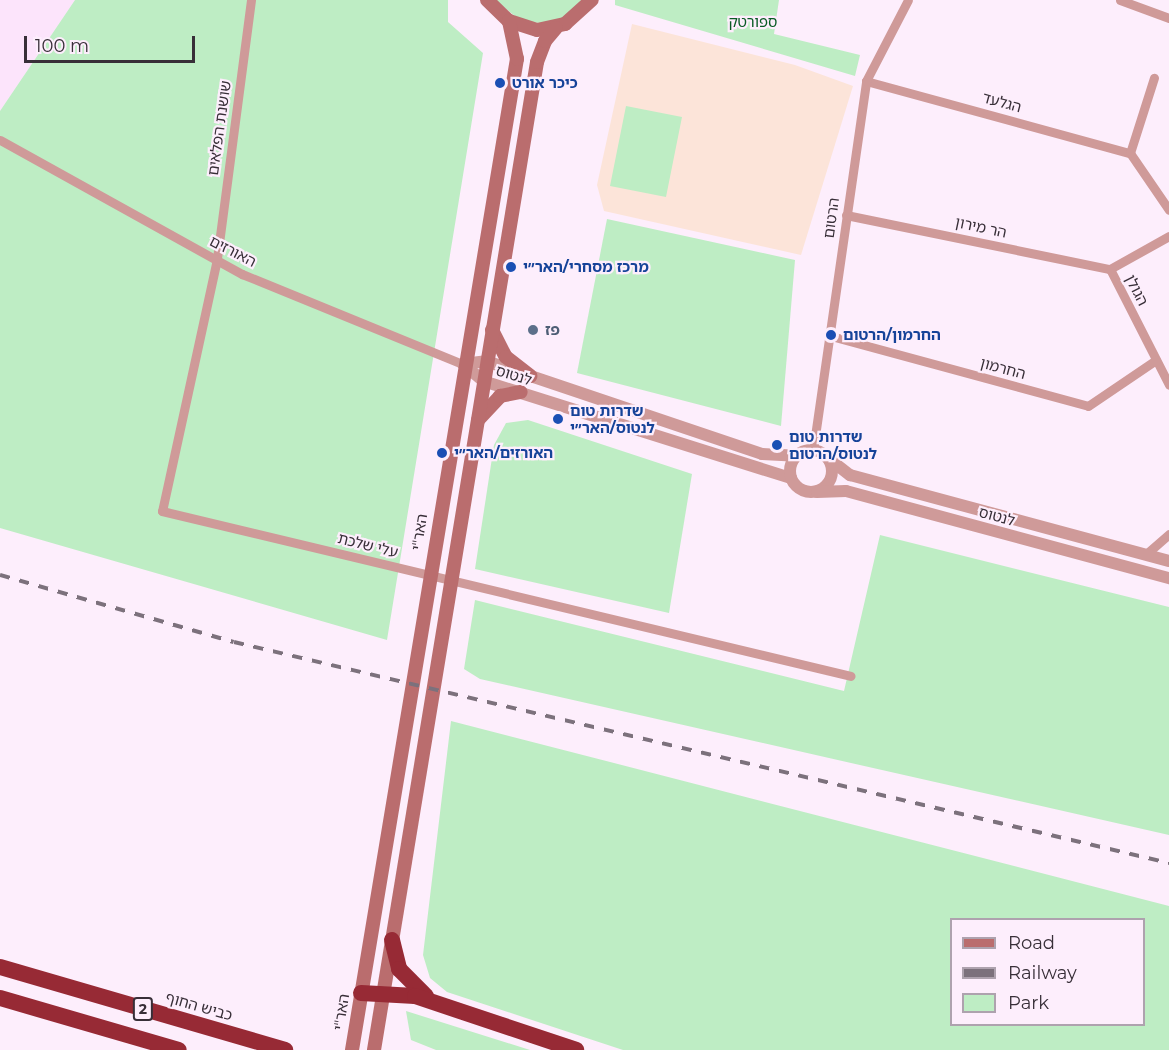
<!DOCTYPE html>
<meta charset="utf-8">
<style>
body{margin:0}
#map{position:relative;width:1169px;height:1050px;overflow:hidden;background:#fdeefc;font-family:Montserrat,"Noto Sans Hebrew",sans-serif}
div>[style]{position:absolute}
.built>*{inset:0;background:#fce4fb}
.education>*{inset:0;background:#fce4d9}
.green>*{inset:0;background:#beedc4}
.minor>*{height:9px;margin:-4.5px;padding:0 4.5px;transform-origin:4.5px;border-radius:4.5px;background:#cf9a99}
.tertiary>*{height:12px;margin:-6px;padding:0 6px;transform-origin:6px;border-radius:6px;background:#cf9a99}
.tertiary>.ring{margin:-6px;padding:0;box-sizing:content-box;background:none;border:12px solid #cf9a99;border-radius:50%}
.secondary>*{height:14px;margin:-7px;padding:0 7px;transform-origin:7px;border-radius:7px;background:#ba6d6e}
.motorway>*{height:16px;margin:-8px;padding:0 8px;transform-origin:8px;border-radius:8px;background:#972a35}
.rail>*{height:4px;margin-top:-2px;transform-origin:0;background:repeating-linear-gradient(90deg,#7c717c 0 10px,transparent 0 20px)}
.dots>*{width:16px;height:16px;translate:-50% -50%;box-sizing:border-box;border:3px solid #fdeefc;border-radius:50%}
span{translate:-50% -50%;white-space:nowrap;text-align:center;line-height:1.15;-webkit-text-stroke:4.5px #fdeefc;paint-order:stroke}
.shield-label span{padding:2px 4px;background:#fdeefc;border:2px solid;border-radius:4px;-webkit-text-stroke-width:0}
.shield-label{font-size:14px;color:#382f38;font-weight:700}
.park-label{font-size:15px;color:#085b24}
.transit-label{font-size:15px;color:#164399;font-weight:700}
.left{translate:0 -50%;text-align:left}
.street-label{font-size:15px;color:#382f38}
.service-label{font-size:15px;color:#4e5e75;font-weight:700}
.legend{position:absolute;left:950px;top:918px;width:195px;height:108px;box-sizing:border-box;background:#fdeefc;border:2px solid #aea2ae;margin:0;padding:8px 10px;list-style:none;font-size:18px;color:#382f38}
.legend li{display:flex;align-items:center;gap:12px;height:30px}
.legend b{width:30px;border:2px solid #aea2ae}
.scale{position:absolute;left:24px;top:36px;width:171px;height:27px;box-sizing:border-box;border:3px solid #382f38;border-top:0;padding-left:8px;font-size:18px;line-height:21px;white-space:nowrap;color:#382f38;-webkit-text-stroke:4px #fdeefc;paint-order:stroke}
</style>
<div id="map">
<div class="built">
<i style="clip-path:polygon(0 0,75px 0,0 111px)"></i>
</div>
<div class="education">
<i style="clip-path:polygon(632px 24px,795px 65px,853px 86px,801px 255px,604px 211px,597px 185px)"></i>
</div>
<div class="green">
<i style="clip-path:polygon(75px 0,448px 0,448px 22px,483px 53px,387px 640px,0 528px,0 111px)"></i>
<i style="clip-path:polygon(495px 0,585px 0,569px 16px,549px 24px,521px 21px)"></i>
<i style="clip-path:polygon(615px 0,779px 0,774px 34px,860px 55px,855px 76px,615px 5px)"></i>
<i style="clip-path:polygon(626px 106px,682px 117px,666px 197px,610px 186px)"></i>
<i style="clip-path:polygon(607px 219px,795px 260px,781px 426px,577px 373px)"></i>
<i style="clip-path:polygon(528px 420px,692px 474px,669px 613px,475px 569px,494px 445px,506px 423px)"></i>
<i style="clip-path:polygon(880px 535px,1169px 607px,1169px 835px,480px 679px,464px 669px,475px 600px,844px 691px)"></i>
<i style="clip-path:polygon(evenodd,451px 721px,1169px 906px,1169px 1050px,623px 1050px,447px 992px,430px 978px,423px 955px,451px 721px,952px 920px,1144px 920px,1144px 1024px,952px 1024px,952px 920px)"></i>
<i style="clip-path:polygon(406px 1011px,530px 1050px,436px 1050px,411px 1040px)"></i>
</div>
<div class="minor">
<i style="left:251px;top:0;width:261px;rotate:97.5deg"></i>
<i style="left:217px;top:259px;width:258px;rotate:102.3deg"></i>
<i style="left:162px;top:511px;width:708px;rotate:13.47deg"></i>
<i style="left:1120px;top:0;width:52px;rotate:20.2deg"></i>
<i style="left:866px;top:81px;width:274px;rotate:15.3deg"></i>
<i style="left:1130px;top:153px;width:69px;rotate:55.6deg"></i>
<i style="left:0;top:140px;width:277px;rotate:29deg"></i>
<i style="left:242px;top:274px;width:239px;rotate:22.2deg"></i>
<i style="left:1130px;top:153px;width:79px;rotate:-72.3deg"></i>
<i style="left:846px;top:215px;width:269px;rotate:11.6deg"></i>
<i style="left:1169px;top:236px;width:68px;rotate:150.8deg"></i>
<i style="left:1110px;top:269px;width:130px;rotate:63deg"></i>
<i style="left:831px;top:336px;width:266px;rotate:15.2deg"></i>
<i style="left:1088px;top:406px;width:82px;rotate:-34.1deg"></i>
<i style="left:813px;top:450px;width:373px;rotate:-81.8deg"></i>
<i style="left:866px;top:81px;width:91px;rotate:-62.6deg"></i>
<i style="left:1145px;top:555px;width:32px;rotate:-41deg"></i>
</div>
<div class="tertiary">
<i style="left:463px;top:364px;width:26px;rotate:40deg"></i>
<i style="left:483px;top:381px;width:323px;rotate:17.5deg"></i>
<i style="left:463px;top:364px;width:23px;rotate:-7deg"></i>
<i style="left:486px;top:361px;width:291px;rotate:18.6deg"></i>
<i style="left:762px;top:454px;width:34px;rotate:3deg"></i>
<i class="ring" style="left:790px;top:450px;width:30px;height:30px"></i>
<i style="left:828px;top:458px;width:28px;rotate:38deg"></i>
<i style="left:850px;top:475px;width:330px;rotate:15.1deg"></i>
<i style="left:817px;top:492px;width:29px;rotate:-2deg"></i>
<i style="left:846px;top:491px;width:335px;rotate:15.1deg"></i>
</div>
<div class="secondary">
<i style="left:487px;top:0;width:30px;rotate:44deg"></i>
<i style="left:509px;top:21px;width:29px;rotate:18deg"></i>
<i style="left:537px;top:30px;width:29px;rotate:-12deg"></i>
<i style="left:565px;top:24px;width:36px;rotate:-42deg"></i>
<i style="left:492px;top:330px;width:30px;rotate:63deg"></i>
<i style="left:506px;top:357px;width:31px;rotate:38deg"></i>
<i style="left:478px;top:420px;width:33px;rotate:-47deg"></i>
<i style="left:500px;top:396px;width:21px;rotate:-11deg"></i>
<i style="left:352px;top:1050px;width:1005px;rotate:-80.55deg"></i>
<i style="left:517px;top:59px;width:39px;rotate:-102deg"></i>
<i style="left:374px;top:1050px;width:1001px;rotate:-80.63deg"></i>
<i style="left:537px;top:62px;width:22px;rotate:-69deg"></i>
<i style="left:545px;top:41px;width:17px;rotate:-50deg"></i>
</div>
<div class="motorway">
<i style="left:392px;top:940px;width:30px;rotate:76deg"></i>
<i style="left:399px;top:969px;width:38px;rotate:45deg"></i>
<i style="left:0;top:967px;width:297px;rotate:16.2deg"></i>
<i style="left:361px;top:993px;width:54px;rotate:3.2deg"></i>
<i style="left:415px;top:996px;width:170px;rotate:18.5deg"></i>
<i style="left:0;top:998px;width:186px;rotate:16.2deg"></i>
</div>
<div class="rail">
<i style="left:0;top:575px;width:243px;rotate:16deg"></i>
<i style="left:234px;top:642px;width:961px;rotate:13.3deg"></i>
</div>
<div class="dots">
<i style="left:500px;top:83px;background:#1a4fb4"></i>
<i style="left:511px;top:267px;background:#1a4fb4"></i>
<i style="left:533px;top:330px;background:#5c6f8a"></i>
<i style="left:831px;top:335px;background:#1a4fb4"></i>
<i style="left:558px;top:419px;background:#1a4fb4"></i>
<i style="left:777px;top:445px;background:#1a4fb4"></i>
<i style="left:442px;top:453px;background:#1a4fb4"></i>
</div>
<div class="shield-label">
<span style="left:143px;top:1009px">2</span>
</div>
<div class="park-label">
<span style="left:753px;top:22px">ספורטק</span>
</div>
<div class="transit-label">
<span class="left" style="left:512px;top:83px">כיכר אורט</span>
<span class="left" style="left:523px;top:267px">מרכז מסחרי/האר״י</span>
<span class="left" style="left:843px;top:335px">החרמון/הרטום</span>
<span class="left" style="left:570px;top:419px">שדרות טום<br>לנטוס/האר״י</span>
<span class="left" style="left:789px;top:445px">שדרות טום<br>לנטוס/הרטום</span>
<span class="left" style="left:454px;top:453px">האורזים/האר״י</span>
</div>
<div class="street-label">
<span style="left:1002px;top:102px;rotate:15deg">הגלעד</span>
<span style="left:219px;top:128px;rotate:-82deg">שושנת הפלאים</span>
<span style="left:831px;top:218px;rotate:-82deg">הרטום</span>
<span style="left:981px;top:227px;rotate:12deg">הר מירון</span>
<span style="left:233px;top:251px;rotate:27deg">האורזים</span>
<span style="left:1137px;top:290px;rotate:63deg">הגולן</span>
<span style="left:1003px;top:368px;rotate:15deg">החרמון</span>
<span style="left:514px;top:375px;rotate:17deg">לנטוס</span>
<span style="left:997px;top:516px;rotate:15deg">לנטוס</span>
<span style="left:419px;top:532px;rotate:-81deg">האר"י</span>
<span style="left:368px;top:545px;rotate:14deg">עלי שלכת</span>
<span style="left:199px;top:1006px;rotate:16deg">כביש החוף</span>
<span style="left:341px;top:1012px;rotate:-81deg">האר"י</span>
</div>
<div class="service-label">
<span class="left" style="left:545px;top:330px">פז</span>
</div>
<ul class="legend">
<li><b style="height:8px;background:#ba6d6e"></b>Road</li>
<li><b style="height:8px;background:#7c717c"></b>Railway</li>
<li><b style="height:16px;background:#beedc4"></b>Park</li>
</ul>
<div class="scale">100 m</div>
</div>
